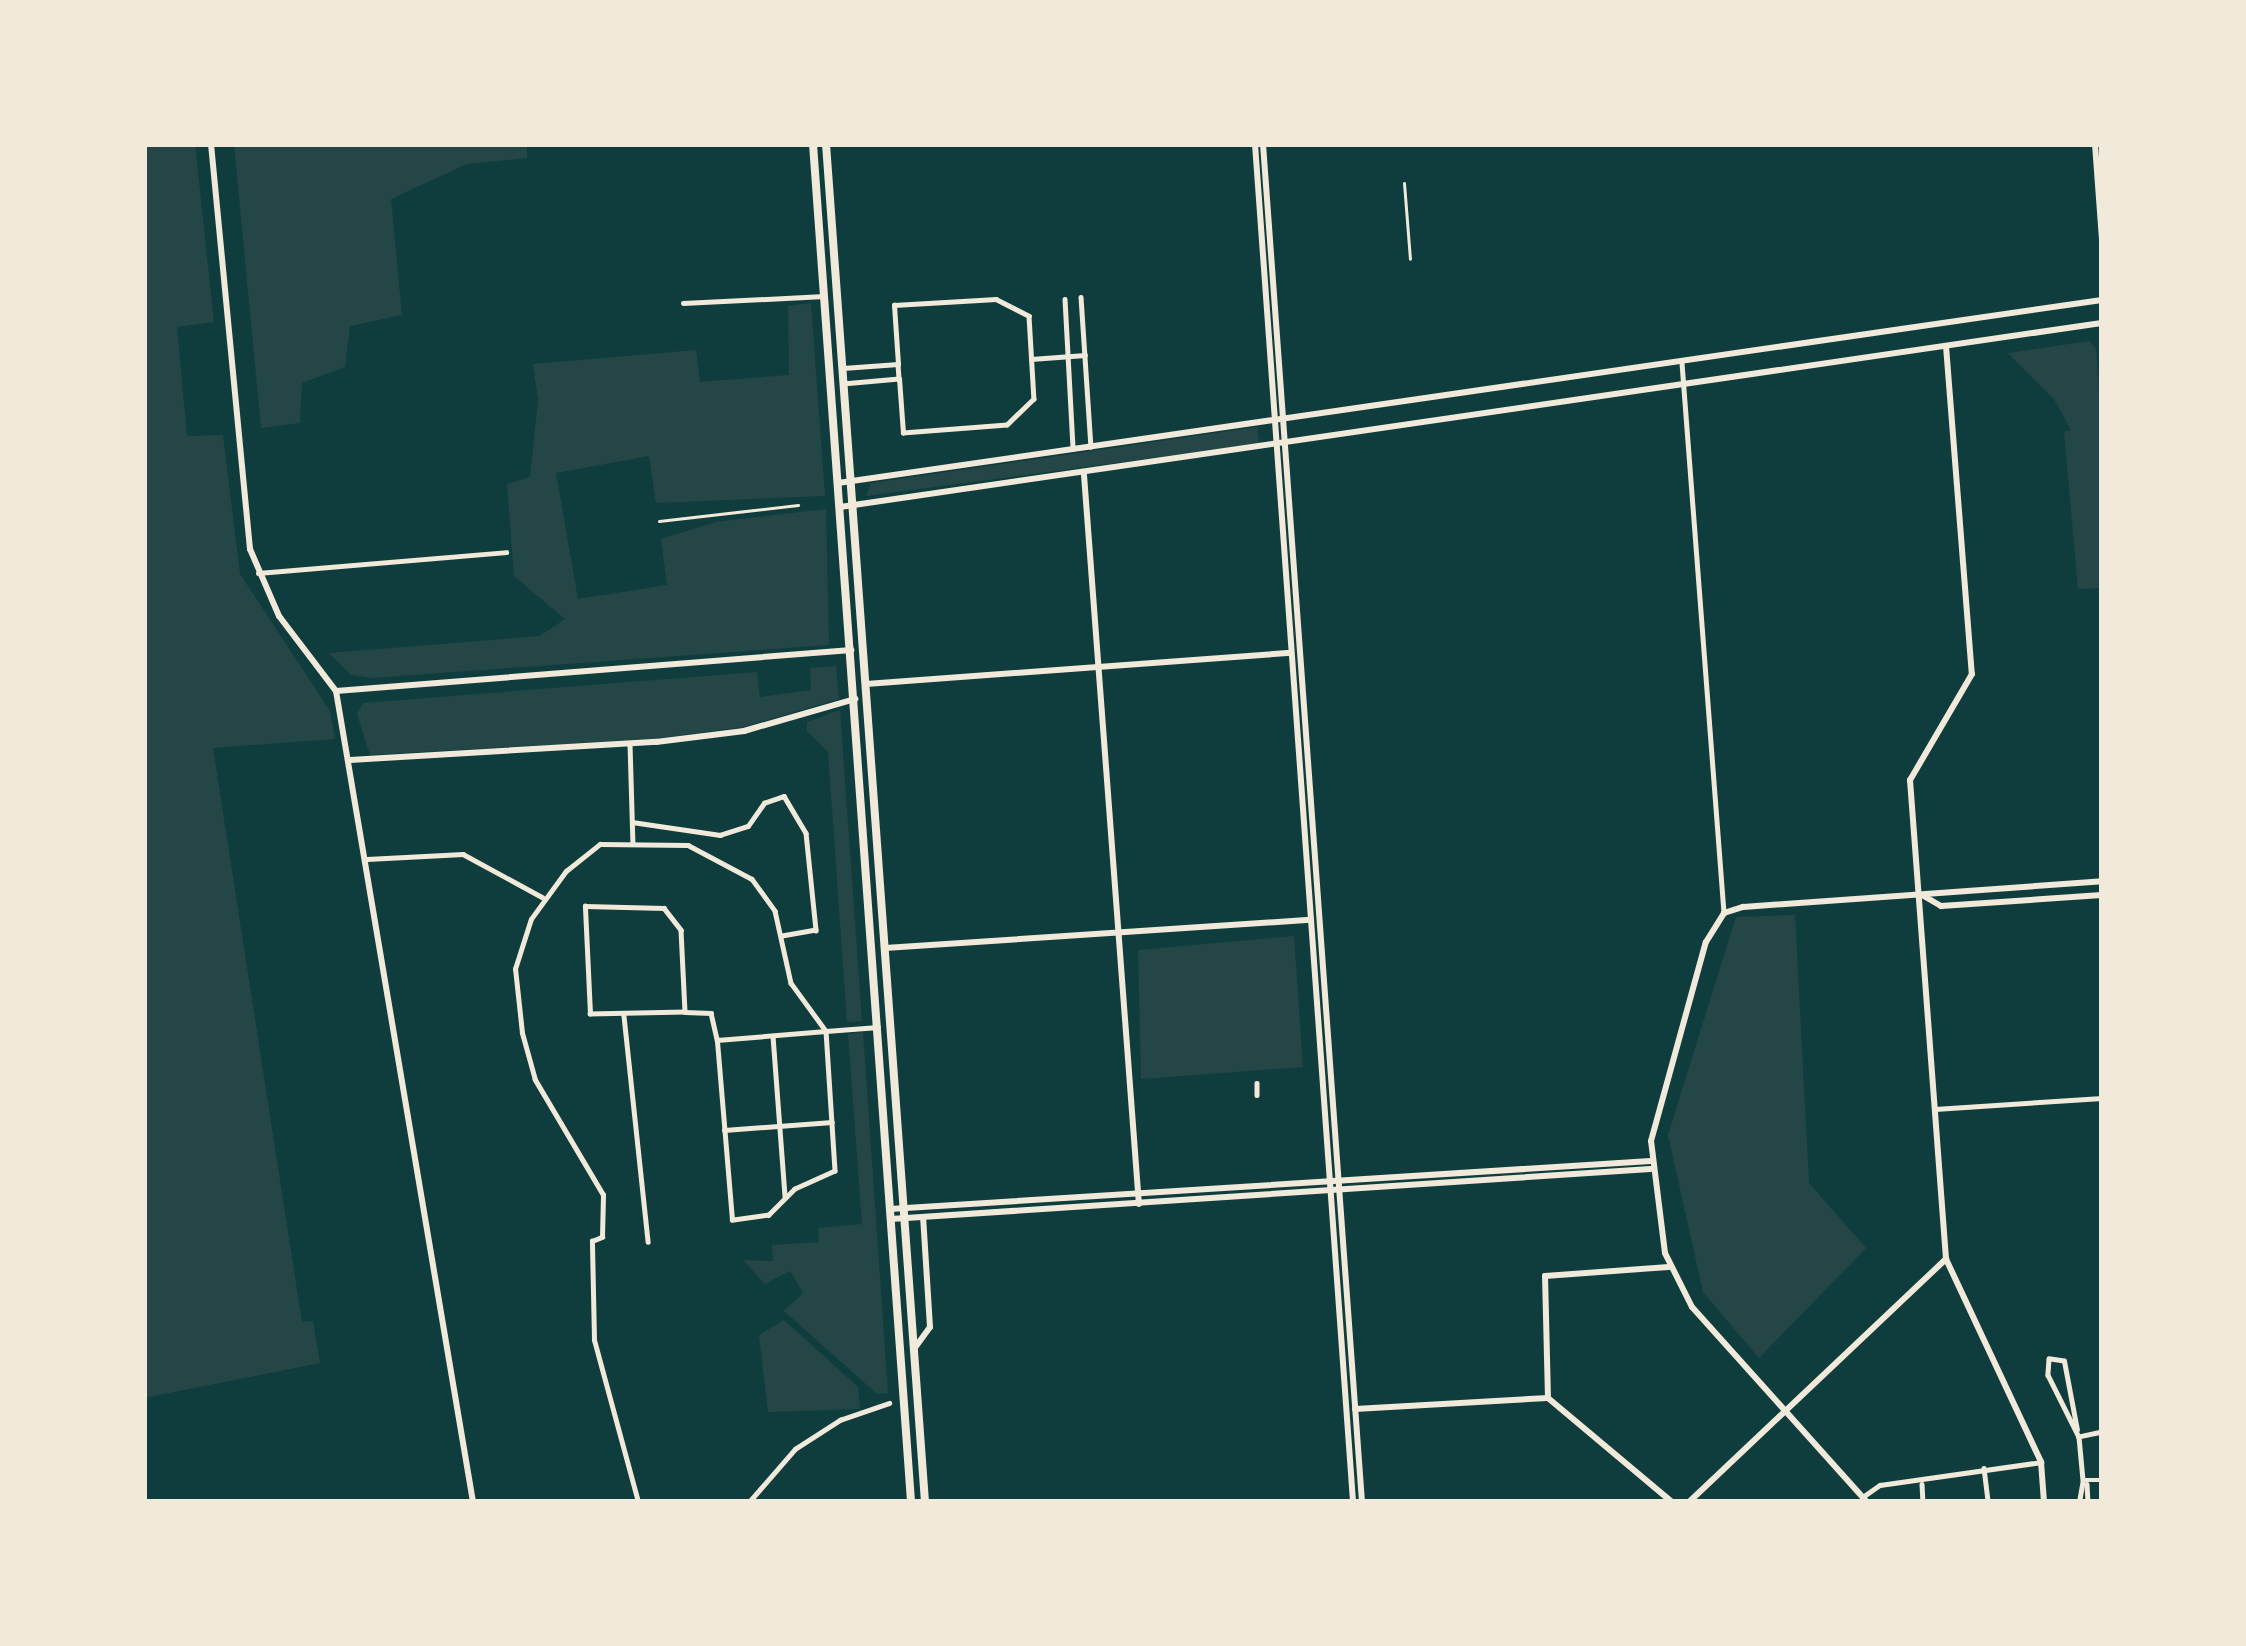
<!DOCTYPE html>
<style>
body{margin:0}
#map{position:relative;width:2246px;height:1646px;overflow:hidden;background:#0f3d3e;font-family:"Nunito Sans",sans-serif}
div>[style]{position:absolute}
.green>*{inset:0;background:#244646}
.pedestrian>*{height:3px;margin:-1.5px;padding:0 1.5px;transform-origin:1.5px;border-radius:1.5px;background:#f1e9da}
.minor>*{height:4.5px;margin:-2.25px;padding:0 2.25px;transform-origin:2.25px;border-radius:2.25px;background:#f1e9da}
.tertiary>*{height:6px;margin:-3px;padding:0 3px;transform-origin:3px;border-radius:3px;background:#f1e9da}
.secondary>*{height:6px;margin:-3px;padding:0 3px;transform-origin:3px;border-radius:3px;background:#f1e9da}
.trunk>*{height:8px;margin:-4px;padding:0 4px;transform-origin:4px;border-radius:4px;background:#f1e9da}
span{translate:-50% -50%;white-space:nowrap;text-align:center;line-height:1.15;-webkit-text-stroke:9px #f1e9da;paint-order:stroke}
.frame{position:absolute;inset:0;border:147px solid #f1e9da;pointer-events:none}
</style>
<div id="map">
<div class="green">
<i style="clip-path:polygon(144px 144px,195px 144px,214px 322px,177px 327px,187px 436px,223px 435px,240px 574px,330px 711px,335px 739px,213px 748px,302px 1322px,313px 1321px,320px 1363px,144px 1398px)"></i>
<i style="clip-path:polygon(234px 144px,527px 144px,527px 158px,467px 164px,391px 199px,402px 315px,350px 326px,345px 367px,302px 383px,300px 423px,261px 428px)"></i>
<i style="clip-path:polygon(811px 303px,825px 496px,656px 503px,649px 456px,556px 473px,578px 599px,667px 585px,661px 539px,716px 522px,826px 509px,829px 645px,373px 678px,351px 675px,329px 653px,540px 636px,565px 619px,514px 576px,507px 484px,530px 477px,538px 400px,533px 364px,696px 350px,700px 382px,789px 375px,788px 306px)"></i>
<i style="clip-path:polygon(2089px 341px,2096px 349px,2102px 431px,2102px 588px,2078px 589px,2064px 432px,2071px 430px,2054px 399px,2008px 353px)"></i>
<i style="clip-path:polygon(1257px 427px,1259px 444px,866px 496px,871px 483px)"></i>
<i style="clip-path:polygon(836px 666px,839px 699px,743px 727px,653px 739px,370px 755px,357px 714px,363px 703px,757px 672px,760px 697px,811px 690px,810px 668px)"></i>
<i style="clip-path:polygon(840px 710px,862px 1021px,847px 1022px,828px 752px,807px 731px,807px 722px)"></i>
<i style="clip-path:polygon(1795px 915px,1809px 1183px,1866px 1248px,1759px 1358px,1703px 1292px,1668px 1135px,1736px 917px)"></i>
<i style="clip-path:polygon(1294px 936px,1303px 1067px,1141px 1079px,1138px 950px)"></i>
<i style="clip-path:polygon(863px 1032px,888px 1393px,877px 1394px,784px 1311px,803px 1293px,790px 1271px,765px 1284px,743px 1260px,773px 1261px,772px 1245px,819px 1242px,818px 1228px,862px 1224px,848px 1034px)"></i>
<i style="clip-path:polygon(784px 1320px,858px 1387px,860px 1409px,768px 1412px,759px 1335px)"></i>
</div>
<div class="pedestrian">
<i style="left:1404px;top:183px;width:76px;rotate:85.5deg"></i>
<i style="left:659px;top:521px;width:140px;rotate:-6.6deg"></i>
</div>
<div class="minor">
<i style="left:1081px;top:297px;width:150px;rotate:86.2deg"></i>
<i style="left:1065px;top:299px;width:150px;rotate:86.9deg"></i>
<i style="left:683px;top:303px;width:141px;rotate:-2.8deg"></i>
<i style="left:1031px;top:359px;width:54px;rotate:-4.2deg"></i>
<i style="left:1682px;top:363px;width:552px;rotate:85.63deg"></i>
<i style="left:898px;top:364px;width:59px;rotate:-93.9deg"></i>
<i style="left:894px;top:305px;width:102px;rotate:-3.4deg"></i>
<i style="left:996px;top:299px;width:37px;rotate:27deg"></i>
<i style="left:1029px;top:316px;width:83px;rotate:86.6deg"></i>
<i style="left:1034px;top:399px;width:37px;rotate:136deg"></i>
<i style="left:1007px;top:425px;width:104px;rotate:175.6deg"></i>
<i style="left:903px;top:433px;width:54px;rotate:-94.2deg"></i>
<i style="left:843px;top:368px;width:55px;rotate:-4.2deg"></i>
<i style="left:898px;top:364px;width:15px;rotate:86deg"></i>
<i style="left:899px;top:379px;width:56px;rotate:174.9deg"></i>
<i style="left:258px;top:573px;width:249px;rotate:-4.8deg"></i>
<i style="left:630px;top:744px;width:100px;rotate:88.3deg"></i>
<i style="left:632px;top:822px;width:89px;rotate:8.4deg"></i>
<i style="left:720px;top:835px;width:29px;rotate:-18deg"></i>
<i style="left:748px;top:826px;width:28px;rotate:-55deg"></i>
<i style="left:764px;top:803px;width:21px;rotate:-19deg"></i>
<i style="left:784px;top:796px;width:43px;rotate:59.3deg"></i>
<i style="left:806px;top:833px;width:98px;rotate:84.1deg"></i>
<i style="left:816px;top:930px;width:34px;rotate:170deg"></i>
<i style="left:367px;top:859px;width:96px;rotate:-3deg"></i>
<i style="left:463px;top:854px;width:90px;rotate:28.6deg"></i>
<i style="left:685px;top:1012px;width:95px;rotate:178.8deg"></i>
<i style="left:590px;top:1014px;width:108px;rotate:-92.7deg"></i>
<i style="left:585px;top:906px;width:79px;rotate:1.5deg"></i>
<i style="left:664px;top:908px;width:28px;rotate:52deg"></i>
<i style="left:681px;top:930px;width:82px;rotate:87.2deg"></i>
<i style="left:685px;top:1012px;width:26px;rotate:2deg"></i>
<i style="left:711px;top:1013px;width:28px;rotate:77deg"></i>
<i style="left:624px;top:1016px;width:227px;rotate:83.9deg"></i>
<i style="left:773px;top:1036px;width:161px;rotate:85.7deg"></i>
<i style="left:1257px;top:1083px;width:12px;rotate:90deg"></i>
<i style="left:1935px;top:1109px;width:167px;rotate:-3.8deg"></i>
<i style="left:724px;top:1130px;width:108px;rotate:-4.2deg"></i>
<i style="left:2077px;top:1430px;width:70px;rotate:-100.7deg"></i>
<i style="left:2064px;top:1361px;width:15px;rotate:-172deg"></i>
<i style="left:2049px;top:1359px;width:16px;rotate:94deg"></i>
<i style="left:2048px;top:1375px;width:69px;rotate:63.4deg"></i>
<i style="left:2102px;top:1432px;width:24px;rotate:168deg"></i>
<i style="left:2079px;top:1437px;width:43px;rotate:84.7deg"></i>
<i style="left:2083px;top:1480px;width:19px"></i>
<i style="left:1984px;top:1468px;width:34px;rotate:83deg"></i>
<i style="left:1922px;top:1484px;width:18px;rotate:87deg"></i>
<i style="left:2087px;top:1484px;width:18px;rotate:87deg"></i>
<i style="left:1864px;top:1496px;width:19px;rotate:-35deg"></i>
<i style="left:1880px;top:1485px;width:163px;rotate:-8.1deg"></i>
<i style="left:638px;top:1502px;width:168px;rotate:-105.2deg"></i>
<i style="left:594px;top:1340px;width:99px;rotate:-91.2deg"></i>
<i style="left:592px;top:1241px;width:11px;rotate:-22deg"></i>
<i style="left:602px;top:1237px;width:42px;rotate:-88.6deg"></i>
<i style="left:603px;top:1195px;width:134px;rotate:-120.6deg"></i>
<i style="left:535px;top:1080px;width:49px;rotate:-105.5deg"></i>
<i style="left:522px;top:1033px;width:64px;rotate:-96.2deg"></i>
<i style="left:515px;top:969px;width:52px;rotate:-72.3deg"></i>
<i style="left:531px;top:919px;width:59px;rotate:-53.9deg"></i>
<i style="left:566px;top:871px;width:43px;rotate:-38.5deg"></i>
<i style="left:600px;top:844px;width:88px;rotate:0.7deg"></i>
<i style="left:688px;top:845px;width:72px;rotate:28deg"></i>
<i style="left:752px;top:879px;width:39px;rotate:54deg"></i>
<i style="left:775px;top:911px;width:74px;rotate:77.5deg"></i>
<i style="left:791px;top:983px;width:59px;rotate:53.9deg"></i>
<i style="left:826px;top:1031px;width:140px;rotate:86.3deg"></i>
<i style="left:835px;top:1171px;width:44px;rotate:155.8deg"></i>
<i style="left:795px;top:1189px;width:37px;rotate:135deg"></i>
<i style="left:769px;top:1215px;width:37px;rotate:172deg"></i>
<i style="left:732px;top:1220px;width:181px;rotate:-94.8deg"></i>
<i style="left:717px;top:1040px;width:109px;rotate:-4.7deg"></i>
<i style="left:826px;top:1031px;width:52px;rotate:-4.4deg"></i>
<i style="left:749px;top:1502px;width:70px;rotate:-49deg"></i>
<i style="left:795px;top:1449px;width:54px;rotate:-32.8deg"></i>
<i style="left:840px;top:1420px;width:52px;rotate:-19.1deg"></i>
<i style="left:2079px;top:1502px;width:22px;rotate:-80deg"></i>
</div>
<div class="tertiary">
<i style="left:2095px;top:144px;width:96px;rotate:85.8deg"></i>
<i style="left:1946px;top:346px;width:329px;rotate:85.5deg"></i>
<i style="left:1972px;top:674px;width:123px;rotate:120.3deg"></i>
<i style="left:1910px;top:780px;width:480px;rotate:85.7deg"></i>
<i style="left:1946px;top:1259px;width:224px;rotate:64.9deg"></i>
<i style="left:2041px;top:1462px;width:40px;rotate:85.7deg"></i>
<i style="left:1084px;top:475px;width:731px;rotate:85.69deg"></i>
<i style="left:866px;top:684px;width:426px;rotate:-4.2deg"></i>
<i style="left:336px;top:691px;width:517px;rotate:-4.55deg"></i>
<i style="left:350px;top:760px;width:307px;rotate:-3.4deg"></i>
<i style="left:656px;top:742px;width:89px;rotate:-7.1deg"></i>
<i style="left:744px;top:731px;width:116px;rotate:-16.1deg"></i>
<i style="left:1922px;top:895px;width:22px;rotate:30deg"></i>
<i style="left:1941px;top:906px;width:161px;rotate:-3.9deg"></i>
<i style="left:885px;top:948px;width:426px;rotate:-3.8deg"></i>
<i style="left:914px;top:1349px;width:27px;rotate:-54deg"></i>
<i style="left:930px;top:1327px;width:110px;rotate:-93.6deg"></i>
<i style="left:1548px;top:1398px;width:122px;rotate:-91.4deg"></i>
<i style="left:1545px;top:1276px;width:124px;rotate:-4.2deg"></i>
<i style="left:1355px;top:1409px;width:193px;rotate:-3.3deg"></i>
<i style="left:1548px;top:1398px;width:162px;rotate:40deg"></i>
<i style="left:1689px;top:1502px;width:354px;rotate:-43.4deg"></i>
<i style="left:1867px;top:1502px;width:262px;rotate:-131.9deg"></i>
<i style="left:1692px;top:1307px;width:60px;rotate:-116.6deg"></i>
<i style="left:1665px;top:1253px;width:113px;rotate:-97.1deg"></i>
<i style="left:1651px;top:1141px;width:206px;rotate:-74.6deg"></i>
<i style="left:1706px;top:942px;width:34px;rotate:-58deg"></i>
<i style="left:1724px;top:913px;width:20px;rotate:-18deg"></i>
<i style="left:1743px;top:907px;width:360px;rotate:-4.1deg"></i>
</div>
<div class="secondary">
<i style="left:211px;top:144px;width:407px;rotate:84.5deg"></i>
<i style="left:250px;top:549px;width:73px;rotate:66.6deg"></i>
<i style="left:279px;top:616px;width:94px;rotate:52.8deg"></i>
<i style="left:336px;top:691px;width:822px;rotate:80.41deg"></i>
<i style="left:1255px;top:144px;width:1362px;rotate:85.87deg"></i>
<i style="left:1263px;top:144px;width:1362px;rotate:85.83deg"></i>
<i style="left:838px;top:483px;width:1277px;rotate:-8.24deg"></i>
<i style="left:840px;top:507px;width:1275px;rotate:-8.3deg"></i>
<i style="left:890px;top:1209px;width:762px;rotate:-3.61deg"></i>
<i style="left:891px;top:1219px;width:761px;rotate:-3.77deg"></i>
</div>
<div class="trunk">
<i style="left:813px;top:144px;width:1362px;rotate:85.87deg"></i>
<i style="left:826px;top:144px;width:1362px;rotate:85.83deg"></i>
</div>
<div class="frame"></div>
</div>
